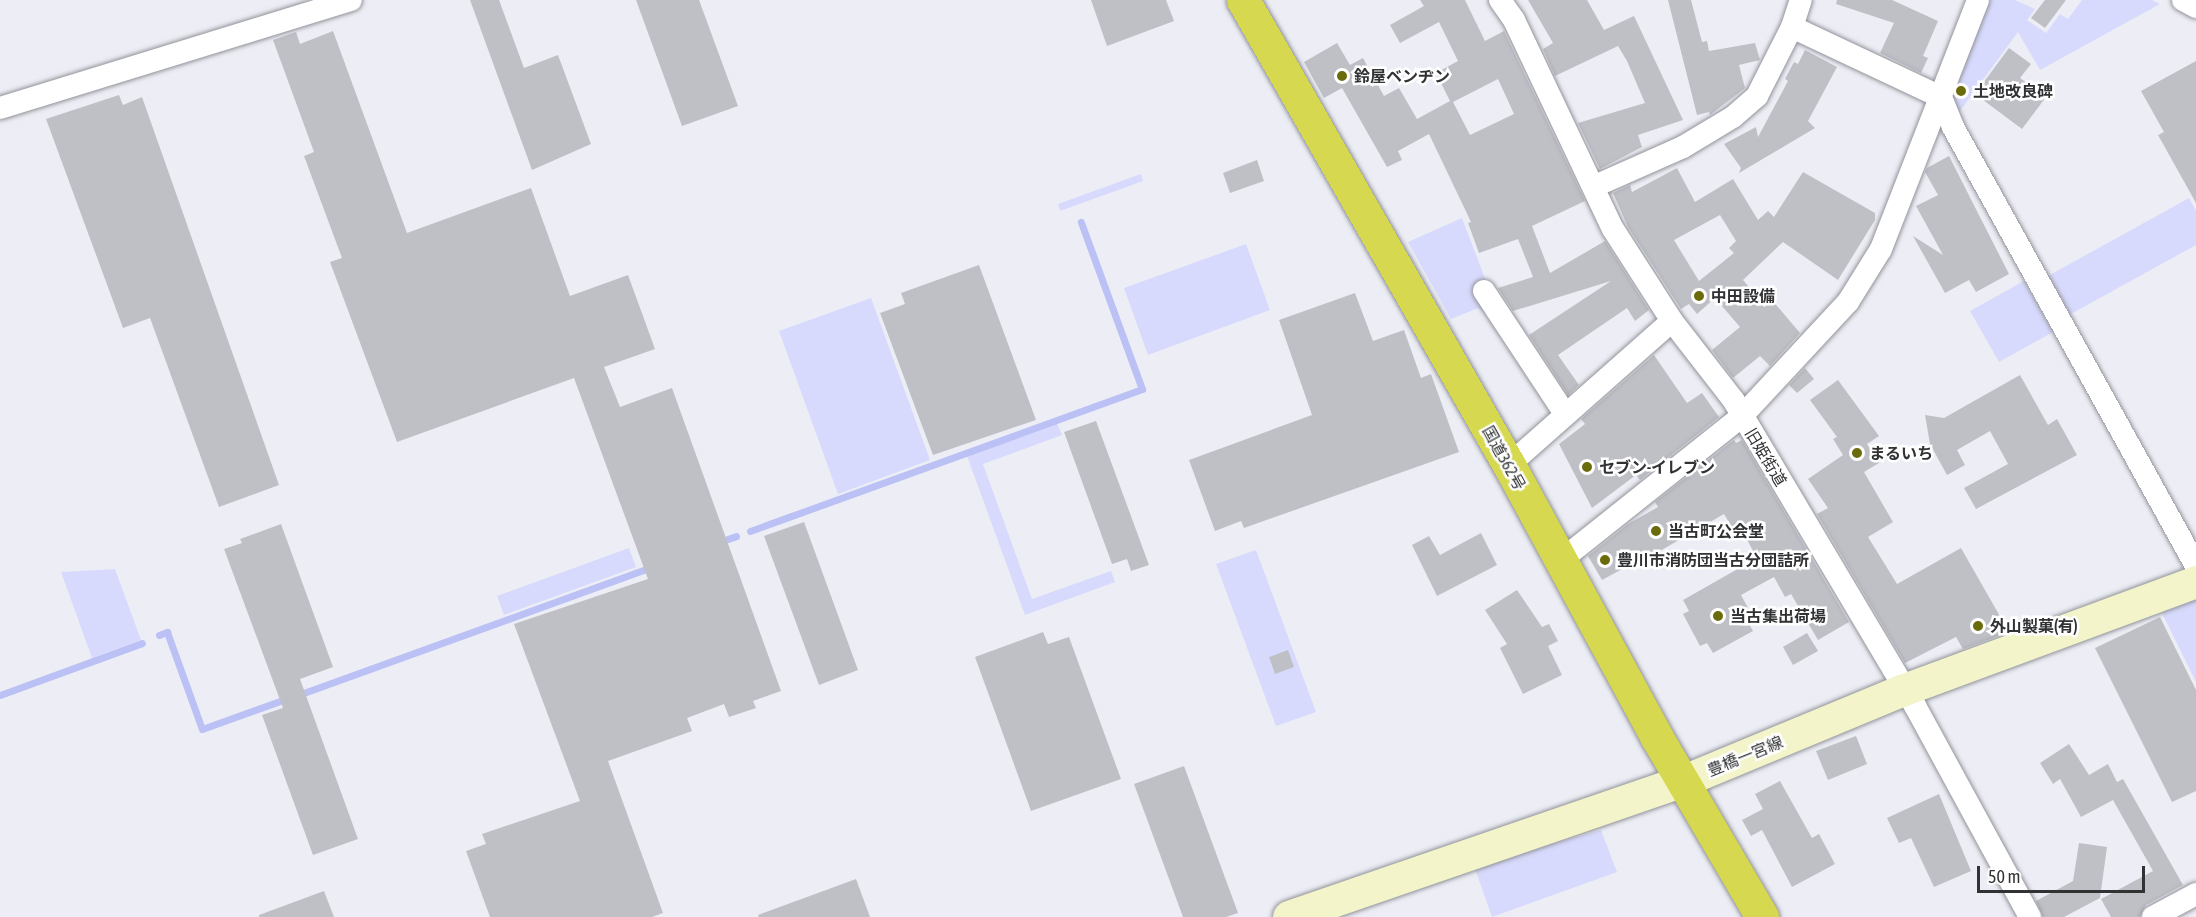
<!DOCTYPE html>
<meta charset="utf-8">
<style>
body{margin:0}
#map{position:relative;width:2196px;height:917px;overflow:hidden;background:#edeef5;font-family:"Asap Condensed","Noto Sans JP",sans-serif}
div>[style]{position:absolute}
.green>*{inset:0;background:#d7dafc}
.stream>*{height:7px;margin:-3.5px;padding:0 3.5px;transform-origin:3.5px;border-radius:3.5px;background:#bbc0f5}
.building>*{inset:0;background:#bfc0c6}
.roads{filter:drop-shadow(0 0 2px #92939a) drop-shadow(0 0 2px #92939a)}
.street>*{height:22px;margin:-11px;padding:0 11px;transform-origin:11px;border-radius:11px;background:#fff}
.secondary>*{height:32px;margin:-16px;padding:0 16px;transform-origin:16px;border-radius:16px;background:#f3f4ca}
.highway>*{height:33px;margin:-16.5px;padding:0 16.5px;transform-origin:16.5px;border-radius:16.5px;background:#d6d94f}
.dots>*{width:16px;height:16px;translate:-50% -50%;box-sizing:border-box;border:3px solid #fff;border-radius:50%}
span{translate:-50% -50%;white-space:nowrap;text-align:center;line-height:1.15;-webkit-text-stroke:5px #fff;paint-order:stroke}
.poi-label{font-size:16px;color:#313234;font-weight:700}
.left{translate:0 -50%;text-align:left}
.street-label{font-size:16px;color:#313234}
.scale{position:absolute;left:1977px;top:866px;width:168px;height:27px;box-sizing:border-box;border:3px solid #313234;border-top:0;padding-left:8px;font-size:18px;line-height:21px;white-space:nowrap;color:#313234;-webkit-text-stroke:4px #fff;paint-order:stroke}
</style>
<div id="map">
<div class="green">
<i style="clip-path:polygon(1988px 0,2015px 0,2035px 9px,2027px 20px,2046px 33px,2060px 14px,2068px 19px,2082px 0,2152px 0,2160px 4px,2040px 70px,2018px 32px,1957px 115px,1949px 99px)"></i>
<i style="clip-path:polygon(1141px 174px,1143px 181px,1060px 211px,1058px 204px)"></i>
<i style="clip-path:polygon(2189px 198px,2196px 211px,2196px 245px,2069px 315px,2048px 276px)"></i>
<i style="clip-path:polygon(1462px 218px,1486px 281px,1502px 326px,1478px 308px,1451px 319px,1408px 242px)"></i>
<i style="clip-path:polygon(1246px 244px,1270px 310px,1148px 355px,1124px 288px)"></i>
<i style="clip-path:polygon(2024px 281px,2053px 332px,1999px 362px,1970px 311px)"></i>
<i style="clip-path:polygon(871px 298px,930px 460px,838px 494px,779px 331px)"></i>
<i style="clip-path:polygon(1057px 423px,1062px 435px,983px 464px,1032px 599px,1111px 571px,1115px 582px,1025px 615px,967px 456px)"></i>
<i style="clip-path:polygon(629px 548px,636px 567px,504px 615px,497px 596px)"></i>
<i style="clip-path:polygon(1256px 550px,1316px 712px,1276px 726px,1216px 564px)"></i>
<i style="clip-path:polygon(115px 569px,141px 640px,92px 658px,61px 572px)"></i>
<i style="clip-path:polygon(2196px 596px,2196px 682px,2160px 609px)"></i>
<i style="clip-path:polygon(1601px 830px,1617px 872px,1492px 917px,1474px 866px)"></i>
</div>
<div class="stream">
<i style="left:750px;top:531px;width:417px;rotate:-19.9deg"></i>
<i style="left:1142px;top:389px;width:178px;rotate:-110.1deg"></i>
<i style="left:719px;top:542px;width:18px;rotate:-19deg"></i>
<i style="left:159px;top:635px;width:9px;rotate:-21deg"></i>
<i style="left:167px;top:632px;width:103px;rotate:70.2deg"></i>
<i style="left:202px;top:729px;width:91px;rotate:-19.8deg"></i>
<i style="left:0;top:695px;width:151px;rotate:-20.1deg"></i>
<i style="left:298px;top:695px;width:376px;rotate:-19.9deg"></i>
</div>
<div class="building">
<i style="clip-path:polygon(470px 0,499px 0,524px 68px,558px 55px,591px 144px,532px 170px)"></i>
<i style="clip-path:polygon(636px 0,699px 0,738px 106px,682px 126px)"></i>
<i style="clip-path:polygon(1091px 0,1166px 0,1174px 21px,1107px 46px)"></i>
<i style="clip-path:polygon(evenodd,1420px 0,1465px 0,1485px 41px,1504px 31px,1585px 201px,1532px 226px,1550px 273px,1605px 241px,1649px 310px,1635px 321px,1627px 308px,1558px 355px,1579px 385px,1568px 395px,1529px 335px,1611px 281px,1513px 311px,1498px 288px,1533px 277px,1518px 239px,1479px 253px,1468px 223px,1471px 222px,1429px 134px,1398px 151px,1402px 160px,1387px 167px,1342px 88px,1324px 98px,1304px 62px,1337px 43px,1350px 65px,1363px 58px,1384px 96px,1399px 88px,1417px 119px,1450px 101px,1436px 73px,1458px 61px,1439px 22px,1400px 43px,1390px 25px,1424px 6px,1420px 0,1498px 79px,1514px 114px,1470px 135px,1453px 102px,1498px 79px)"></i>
<i style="clip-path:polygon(1528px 0,1587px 0,1604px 30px,1634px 16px,1683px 120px,1638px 135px,1642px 147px,1600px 169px,1578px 123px,1645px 103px,1627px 61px,1618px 46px,1555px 76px,1543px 49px,1553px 43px)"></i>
<i style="clip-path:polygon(1668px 0,1691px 0,1702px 42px,1707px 41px,1709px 51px,1755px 43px,1760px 60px,1739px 65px,1745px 88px,1710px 115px,1709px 112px,1697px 115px)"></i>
<i style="clip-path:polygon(1837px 0,1892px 0,1938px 21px,1923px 56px,1928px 58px,1921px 73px,1880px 53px,1894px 23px,1836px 4px)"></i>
<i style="clip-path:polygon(2045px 0,2066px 0,2045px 28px,2031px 18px)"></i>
<i style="clip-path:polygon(333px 31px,407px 233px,531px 188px,570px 296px,628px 275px,655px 349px,604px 367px,620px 407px,672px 388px,781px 691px,753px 701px,756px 708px,729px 717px,724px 704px,687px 718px,692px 731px,608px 761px,663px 913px,652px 917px,490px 917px,466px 851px,486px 844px,482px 834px,580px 801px,514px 624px,648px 579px,574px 378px,397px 442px,330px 262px,342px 258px,304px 156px,314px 152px,273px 40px,296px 32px,300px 44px)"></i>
<i style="clip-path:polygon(2009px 48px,2031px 64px,2020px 78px,2046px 97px,2022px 129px,1975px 94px)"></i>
<i style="clip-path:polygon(1805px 50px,1837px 67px,1808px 121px,1815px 128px,1739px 173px,1741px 168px,1724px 144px,1756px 127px,1758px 137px,1788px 81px,1785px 79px,1794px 62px,1798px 64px)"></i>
<i style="clip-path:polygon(2196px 61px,2196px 203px,2158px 135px,2164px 132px,2141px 91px)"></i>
<i style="clip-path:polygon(119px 95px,123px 105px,142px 97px,279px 485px,219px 507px,150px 318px,123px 328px,46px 119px)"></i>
<i style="clip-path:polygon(1949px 156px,2009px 274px,1976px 292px,1969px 280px,1945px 293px,1913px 236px,1943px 255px,1916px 206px,1938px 195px,1925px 172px,1927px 168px)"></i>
<i style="clip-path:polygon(1257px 160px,1264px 181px,1230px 193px,1223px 173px)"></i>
<i style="clip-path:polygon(evenodd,1677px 168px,1695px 202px,1733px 179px,1758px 220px,1768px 211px,1774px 217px,1803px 172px,1875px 213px,1875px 220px,1838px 280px,1783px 242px,1743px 280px,1765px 306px,1772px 300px,1800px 333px,1770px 366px,1760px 356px,1733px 378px,1712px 350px,1740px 327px,1715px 298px,1697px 314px,1689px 304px,1681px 309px,1628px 227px,1613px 193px,1630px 185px,1632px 192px,1677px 168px,1720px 215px,1736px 241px,1729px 248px,1734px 253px,1699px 281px,1674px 240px,1720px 215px)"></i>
<i style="clip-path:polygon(979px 265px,1036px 420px,933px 455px,880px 313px,905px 304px,901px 293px)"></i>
<i style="clip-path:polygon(1355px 293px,1373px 341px,1404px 330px,1421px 378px,1431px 374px,1459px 452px,1244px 528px,1241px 521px,1215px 531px,1189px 460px,1312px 415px,1279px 320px)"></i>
<i style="clip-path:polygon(1654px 355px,1687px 403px,1702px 393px,1719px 417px,1640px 480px,1636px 475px,1592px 508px,1559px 444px,1585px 424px,1581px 419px)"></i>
<i style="clip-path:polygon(1805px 368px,1814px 379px,1797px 393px,1789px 385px)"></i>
<i style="clip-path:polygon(2020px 375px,2048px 425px,2057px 419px,2077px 455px,1976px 509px,1964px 488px,2008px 464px,1990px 431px,1957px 450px,1965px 465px,1947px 475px,1930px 444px,1925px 415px,1944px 418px)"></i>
<i style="clip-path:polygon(1838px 380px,1879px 436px,1867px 444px,1879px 463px,1864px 472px,1893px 522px,1868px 537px,1897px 584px,1961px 548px,2009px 632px,1963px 649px,1956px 637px,1905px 663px,1817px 514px,1828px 508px,1808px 479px,1843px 455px,1833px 439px,1837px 437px,1810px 400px)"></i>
<i style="clip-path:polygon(1096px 421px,1149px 565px,1131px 571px,1127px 559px,1112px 564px,1064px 432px)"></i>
<i style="clip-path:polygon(1734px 440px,1736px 443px,1742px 440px,1849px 622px,1818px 640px,1791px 594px,1785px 597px,1774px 577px,1741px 595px,1753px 617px,1747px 620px,1753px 631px,1713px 653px,1707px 643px,1700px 646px,1683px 614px,1689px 611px,1683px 600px,1757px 558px,1739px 525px,1733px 529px,1724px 514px,1627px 570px,1626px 567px,1602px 580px,1588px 556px,1628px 524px,1658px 507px,1655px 502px)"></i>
<i style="clip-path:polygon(804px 522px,858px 670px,819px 685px,764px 536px)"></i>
<i style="clip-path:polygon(281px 524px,333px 667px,300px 679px,358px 839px,313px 855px,262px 715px,283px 708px,224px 549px,242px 543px,240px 539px)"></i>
<i style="clip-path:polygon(1481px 533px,1497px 565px,1437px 596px,1412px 545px,1429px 536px,1440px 555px)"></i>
<i style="clip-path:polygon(1517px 590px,1542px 627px,1549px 624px,1558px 641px,1548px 646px,1562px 675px,1523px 694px,1500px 648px,1507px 644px,1485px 610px)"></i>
<i style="clip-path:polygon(2160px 617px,2196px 690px,2196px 791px,2172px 802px,2095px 648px)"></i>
<i style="clip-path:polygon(1043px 632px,1048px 644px,1069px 637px,1121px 779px,1031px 811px,975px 657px)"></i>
<i style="clip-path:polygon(1807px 633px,1818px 651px,1793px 665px,1783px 647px)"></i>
<i style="clip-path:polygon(1288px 650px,1294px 667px,1275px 674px,1269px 657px)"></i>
<i style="clip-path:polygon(1856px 736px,1867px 764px,1828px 780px,1816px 751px)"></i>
<i style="clip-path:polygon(2069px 744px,2089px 775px,2108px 764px,2117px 782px,2123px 779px,2183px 885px,2146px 905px,2140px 917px,2111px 917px,2101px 899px,2153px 871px,2113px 800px,2081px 817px,2060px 779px,2053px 784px,2040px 763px)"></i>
<i style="clip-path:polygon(1184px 766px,1238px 913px,1226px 917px,1183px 917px,1134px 784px)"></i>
<i style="clip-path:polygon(1780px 781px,1812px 838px,1819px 834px,1835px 864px,1792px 887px,1762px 830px,1751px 836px,1742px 820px,1763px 809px,1755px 794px)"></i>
<i style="clip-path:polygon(1939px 794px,1971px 871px,1934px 887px,1911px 838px,1899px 843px,1887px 818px)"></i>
<i style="clip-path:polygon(2079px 843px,2107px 847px,2100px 898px,2064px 917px,2043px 917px,2036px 901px,2073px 881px)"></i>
<i style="clip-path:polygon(856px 879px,870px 917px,759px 917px,758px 915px)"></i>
<i style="clip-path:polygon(324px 891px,334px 917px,259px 917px,259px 915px)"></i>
</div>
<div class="roads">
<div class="street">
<i style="left:1500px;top:0;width:24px;rotate:55deg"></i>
<i style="left:1514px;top:20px;width:231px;rotate:64.7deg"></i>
<i style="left:1613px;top:229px;width:109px;rotate:57.3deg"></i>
<i style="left:1672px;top:321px;width:101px;rotate:52.2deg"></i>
<i style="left:1734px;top:401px;width:355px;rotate:59.3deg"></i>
<i style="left:1915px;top:706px;width:240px;rotate:61.4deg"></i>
<i style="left:2183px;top:0;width:15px;rotate:28deg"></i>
<i style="left:1792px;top:27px;width:165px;rotate:25.2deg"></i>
<i style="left:1941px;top:97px;width:32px;rotate:68deg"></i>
<i style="left:1953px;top:127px;width:502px;rotate:61.03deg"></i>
<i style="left:0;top:108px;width:367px;rotate:-17.1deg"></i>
<i style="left:1595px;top:186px;width:96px;rotate:-23.9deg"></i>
<i style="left:1683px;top:147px;width:58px;rotate:-31deg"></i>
<i style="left:1733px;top:117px;width:32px;rotate:-41deg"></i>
<i style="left:1757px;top:96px;width:77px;rotate:-63.1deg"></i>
<i style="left:1792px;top:27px;width:28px;rotate:-72deg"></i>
<i style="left:1484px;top:291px;width:147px;rotate:56.6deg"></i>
<i style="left:1509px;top:465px;width:217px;rotate:-41.5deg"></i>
<i style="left:1560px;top:561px;width:233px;rotate:-38.5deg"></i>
<i style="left:1742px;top:416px;width:156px;rotate:-47.1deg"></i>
<i style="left:1848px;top:302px;width:62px;rotate:-58.1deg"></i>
<i style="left:1881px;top:249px;width:267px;rotate:-68.7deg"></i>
<i style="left:2153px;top:917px;width:49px;rotate:-28.1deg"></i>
</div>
<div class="secondary">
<i style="left:1289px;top:917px;width:416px;rotate:-19deg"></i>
<i style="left:1682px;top:782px;width:238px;rotate:-22.5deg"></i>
<i style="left:1902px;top:691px;width:314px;rotate:-20.3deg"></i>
</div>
<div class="highway">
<i style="left:1243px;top:0;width:536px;rotate:60.23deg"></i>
<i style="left:1509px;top:465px;width:308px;rotate:61.5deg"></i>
<i style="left:1656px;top:736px;width:210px;rotate:59.6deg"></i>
</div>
</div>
<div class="dots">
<i style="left:1342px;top:76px;background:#6a6b0b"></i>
<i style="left:1961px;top:91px;background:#6a6b0b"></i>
<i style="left:1699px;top:296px;background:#6a6b0b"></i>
<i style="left:1857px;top:453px;background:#6a6b0b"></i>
<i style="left:1587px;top:467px;background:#6a6b0b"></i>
<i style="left:1656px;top:531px;background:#6a6b0b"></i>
<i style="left:1605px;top:560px;background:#6a6b0b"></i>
<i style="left:1718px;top:616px;background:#6a6b0b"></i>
<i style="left:1978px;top:626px;background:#6a6b0b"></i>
</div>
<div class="poi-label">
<span class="left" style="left:1354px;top:76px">鈴屋ベンヂン</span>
<span class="left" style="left:1973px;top:91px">土地改良碑</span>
<span class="left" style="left:1711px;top:296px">中田設備</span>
<span class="left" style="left:1869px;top:453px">まるいち</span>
<span class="left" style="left:1599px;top:467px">セブン-イレブン</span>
<span class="left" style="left:1668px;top:531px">当古町公会堂</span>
<span class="left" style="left:1617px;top:560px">豊川市消防団当古分団詰所</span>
<span class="left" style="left:1730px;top:616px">当古集出荷場</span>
<span class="left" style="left:1990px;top:626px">外山製菓(有)</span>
</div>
<div class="street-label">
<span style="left:1766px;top:457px;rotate:59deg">旧姫街道</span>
<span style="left:1504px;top:458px;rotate:61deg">国道362号</span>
<span style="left:1745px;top:756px;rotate:-22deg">豊橋一宮線</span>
</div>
<div class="scale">50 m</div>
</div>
